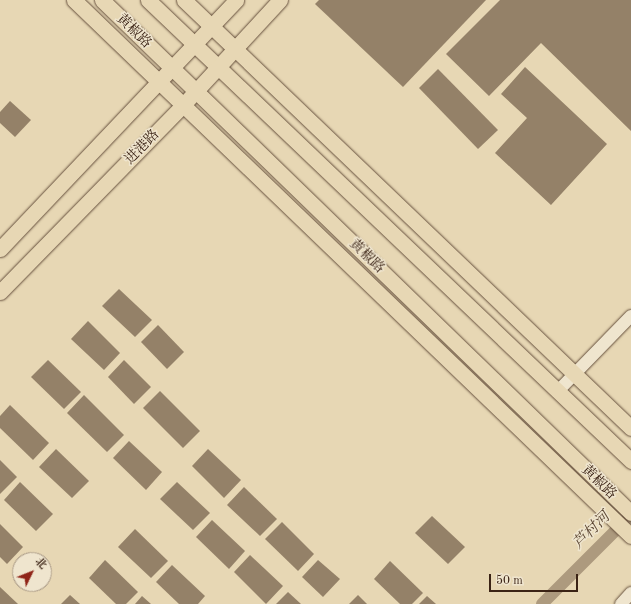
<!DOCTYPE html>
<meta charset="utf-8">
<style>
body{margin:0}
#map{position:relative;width:631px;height:604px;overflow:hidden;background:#e7d7b4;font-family:"Old Standard TT","Noto Serif SC",serif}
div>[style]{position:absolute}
.canal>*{height:12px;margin:-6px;padding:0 6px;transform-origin:6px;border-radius:6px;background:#ad9a7e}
.building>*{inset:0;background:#948168}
.roads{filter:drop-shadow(0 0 1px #66503d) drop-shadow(0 0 1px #66503d)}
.minor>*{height:12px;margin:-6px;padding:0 6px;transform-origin:6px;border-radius:6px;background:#efe5ce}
.major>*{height:15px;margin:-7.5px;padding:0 7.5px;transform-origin:7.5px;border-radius:7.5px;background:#e7d7b4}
span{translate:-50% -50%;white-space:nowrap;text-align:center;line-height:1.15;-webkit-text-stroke:3px #efe5ce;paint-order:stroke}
.street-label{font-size:14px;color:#3b2315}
.water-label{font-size:15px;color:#5d4734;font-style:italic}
.north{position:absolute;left:12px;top:552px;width:40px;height:40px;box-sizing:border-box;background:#efe5ce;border:1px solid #a79784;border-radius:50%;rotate:47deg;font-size:11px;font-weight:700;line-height:16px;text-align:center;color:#3b2315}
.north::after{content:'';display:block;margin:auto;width:14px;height:18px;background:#8f2418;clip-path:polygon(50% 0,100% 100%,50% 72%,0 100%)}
.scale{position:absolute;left:489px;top:574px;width:89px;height:18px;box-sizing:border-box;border:2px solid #3b2315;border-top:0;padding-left:5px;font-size:12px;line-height:14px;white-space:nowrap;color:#3b2315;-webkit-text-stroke:3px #efe5ce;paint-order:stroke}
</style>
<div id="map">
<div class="canal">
<i style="left:542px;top:604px;width:126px;rotate:-45deg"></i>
</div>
<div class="building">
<i style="clip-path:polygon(319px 0,486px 0,403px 87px,315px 4px)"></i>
<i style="clip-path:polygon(500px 0,631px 0,631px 131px,541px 43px,489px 96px,446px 54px)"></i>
<i style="clip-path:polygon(525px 67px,607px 144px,551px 205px,495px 153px,527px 118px,501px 94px)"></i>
<i style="clip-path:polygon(438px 69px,498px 130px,478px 149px,419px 88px)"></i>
<i style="clip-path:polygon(10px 101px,31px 120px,15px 137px,0 123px,0 112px)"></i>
<i style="clip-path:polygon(119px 289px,152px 320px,135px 337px,102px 306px)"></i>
<i style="clip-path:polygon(88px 321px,120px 353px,104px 370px,71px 339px)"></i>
<i style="clip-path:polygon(158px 325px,184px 352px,167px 369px,141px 342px)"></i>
<i style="clip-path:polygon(48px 360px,81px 392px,64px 409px,31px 377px)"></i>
<i style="clip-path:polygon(124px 360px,151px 387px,134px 404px,108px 377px)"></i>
<i style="clip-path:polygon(160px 391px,200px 431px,183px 448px,143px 408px)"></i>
<i style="clip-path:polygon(84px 395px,124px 435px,107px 452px,67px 413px)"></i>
<i style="clip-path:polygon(10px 405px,49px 443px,33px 460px,0 428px,0 416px)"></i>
<i style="clip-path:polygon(129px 441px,162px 472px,146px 490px,113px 458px)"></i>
<i style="clip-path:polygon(56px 449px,89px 481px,72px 498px,39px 467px)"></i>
<i style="clip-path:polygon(208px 449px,241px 480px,224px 498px,192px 466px)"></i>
<i style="clip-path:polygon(0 460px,17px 477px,0 494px)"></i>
<i style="clip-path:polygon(20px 482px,53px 514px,36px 531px,4px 500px)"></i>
<i style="clip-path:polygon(177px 482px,210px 513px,193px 530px,160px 499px)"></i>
<i style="clip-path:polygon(244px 487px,277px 519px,260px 536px,227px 505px)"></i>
<i style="clip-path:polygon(432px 516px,465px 547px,448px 564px,415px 533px)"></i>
<i style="clip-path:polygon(212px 520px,245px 551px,229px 569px,196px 537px)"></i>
<i style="clip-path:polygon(282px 522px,314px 554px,298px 571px,265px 539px)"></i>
<i style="clip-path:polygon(0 524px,23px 547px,7px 564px,0 557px)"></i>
<i style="clip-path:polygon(135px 529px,168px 561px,151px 578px,118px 547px)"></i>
<i style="clip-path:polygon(250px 555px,283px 586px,266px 604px,234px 572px)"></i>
<i style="clip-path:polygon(105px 560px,138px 592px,126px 604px,116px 604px,89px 578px)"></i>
<i style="clip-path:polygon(318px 560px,340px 579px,323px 597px,302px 577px)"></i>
<i style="clip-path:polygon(390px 561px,423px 593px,412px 604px,400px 604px,374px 579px)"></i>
<i style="clip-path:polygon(172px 565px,205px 596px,198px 604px,179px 604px,156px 582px)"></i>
<i style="clip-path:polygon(0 587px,18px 604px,0 604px)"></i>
<i style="clip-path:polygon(288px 592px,301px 604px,276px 604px)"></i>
<i style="clip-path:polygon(70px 595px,80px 604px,61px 604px)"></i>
<i style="clip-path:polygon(358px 595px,367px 604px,349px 604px)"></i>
<i style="clip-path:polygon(142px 596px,151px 604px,135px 604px)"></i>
<i style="clip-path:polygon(427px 596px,436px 604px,419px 604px)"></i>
</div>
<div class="roads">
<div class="minor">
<i style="left:557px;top:392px;width:106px;rotate:-45.8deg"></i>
<i style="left:621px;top:604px;width:15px;rotate:-48deg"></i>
</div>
<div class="major">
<i style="left:74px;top:0;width:773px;rotate:43.9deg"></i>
<i style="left:102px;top:0;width:737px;rotate:44.12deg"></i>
<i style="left:148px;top:0;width:668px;rotate:43.66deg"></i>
<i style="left:184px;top:0;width:619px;rotate:43.76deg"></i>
<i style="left:0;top:249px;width:343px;rotate:-46.5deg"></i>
<i style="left:0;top:292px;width:262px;rotate:-45.6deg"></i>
<i style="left:183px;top:105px;width:143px;rotate:-47.3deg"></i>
</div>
</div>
<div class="street-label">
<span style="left:134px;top:31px;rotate:44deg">黄椒路</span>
<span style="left:142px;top:147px;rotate:-46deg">进港路</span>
<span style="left:367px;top:256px;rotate:44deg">黄椒路</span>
<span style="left:599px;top:482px;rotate:44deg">黄椒路</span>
</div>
<div class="water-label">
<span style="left:592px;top:531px;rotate:-45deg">芦村河</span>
</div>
<div class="north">北</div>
<div class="scale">50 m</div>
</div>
